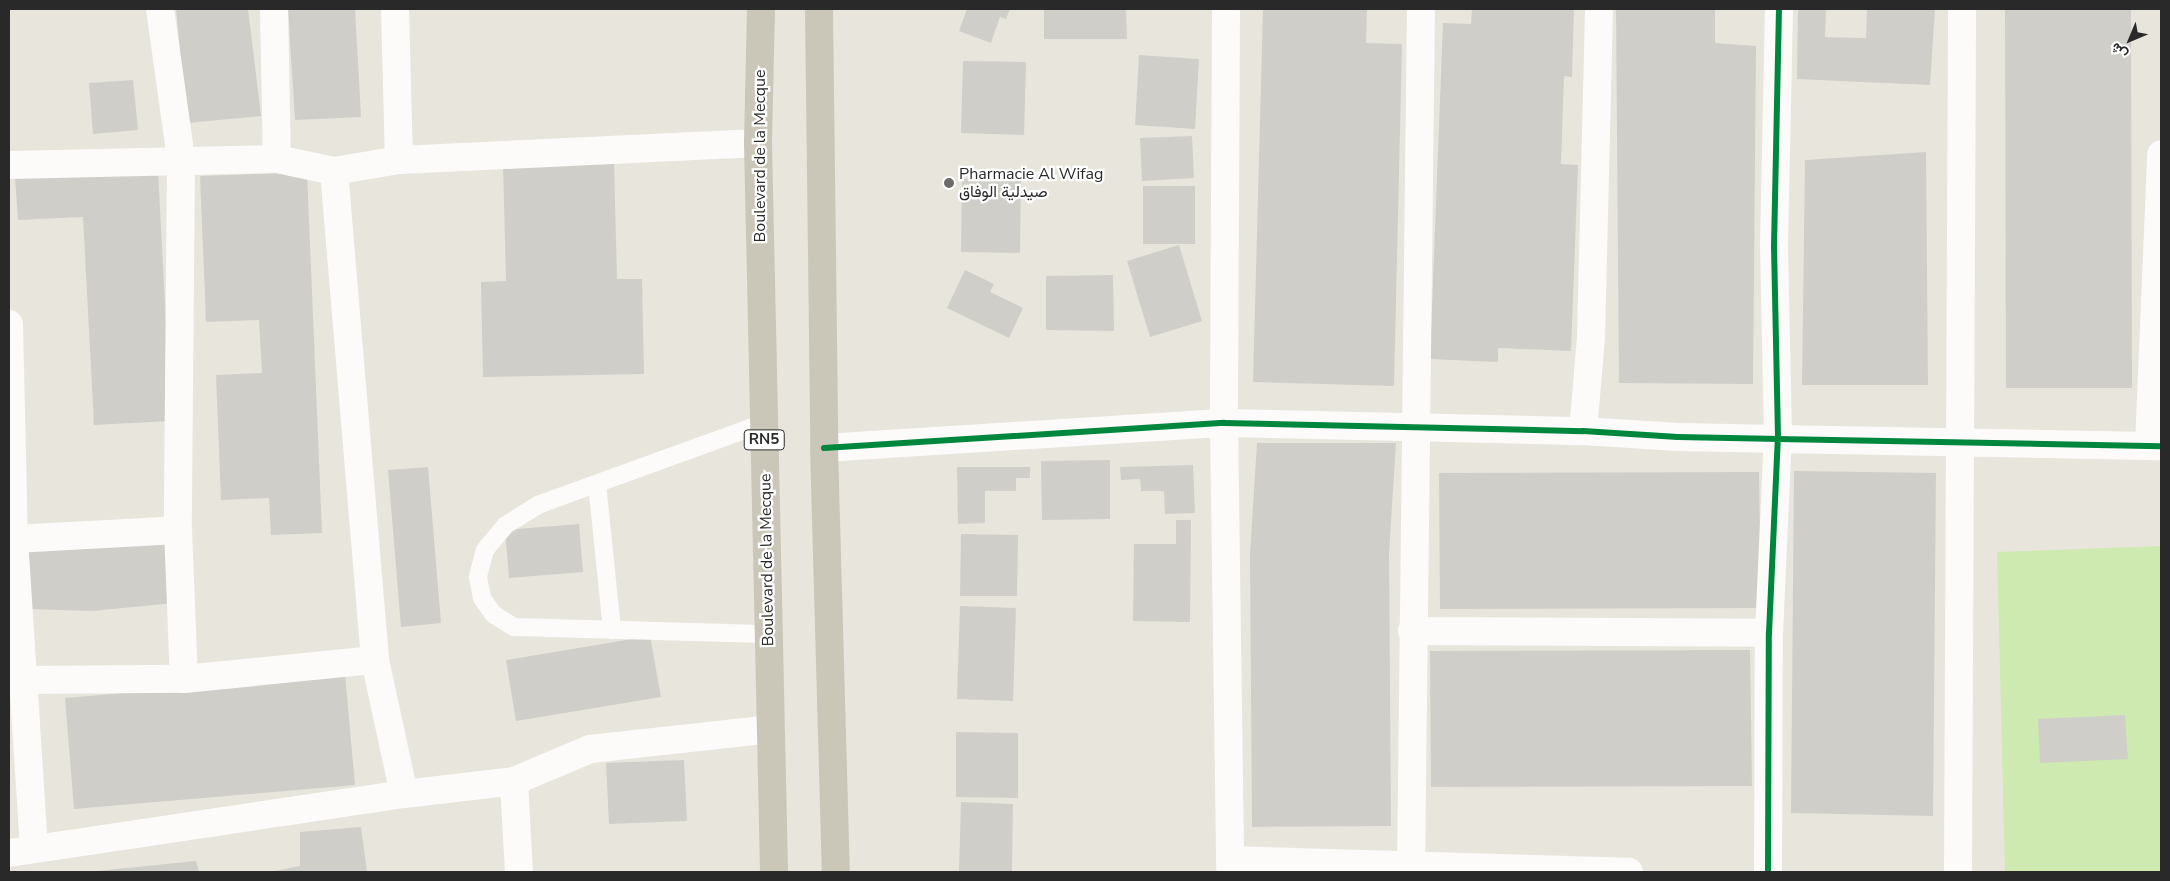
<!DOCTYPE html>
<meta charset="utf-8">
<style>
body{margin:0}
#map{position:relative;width:2170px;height:881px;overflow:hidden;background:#e8e5dd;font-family:"Nunito Sans",Vazirmatn,sans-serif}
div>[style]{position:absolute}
.pitch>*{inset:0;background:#cfeab1}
.building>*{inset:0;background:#d0cec9}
.lane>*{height:18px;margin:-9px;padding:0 9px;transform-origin:9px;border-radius:9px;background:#fcfbfa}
.street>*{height:28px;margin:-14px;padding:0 14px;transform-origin:14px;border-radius:14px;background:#fcfbfa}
.primary>*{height:28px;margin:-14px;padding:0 14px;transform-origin:14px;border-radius:14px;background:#cac7b8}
.cycleway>*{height:6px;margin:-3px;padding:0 3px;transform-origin:3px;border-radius:3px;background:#00873e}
.dots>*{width:14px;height:14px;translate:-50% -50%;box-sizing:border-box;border:2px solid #fff;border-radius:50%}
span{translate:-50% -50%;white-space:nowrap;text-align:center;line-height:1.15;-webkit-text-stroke:4.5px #fff;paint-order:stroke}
.shield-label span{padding:1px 4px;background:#fff;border:1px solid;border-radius:4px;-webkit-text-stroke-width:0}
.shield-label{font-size:15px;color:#292929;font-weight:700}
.street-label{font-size:16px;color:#292929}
.poi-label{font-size:16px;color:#292929}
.left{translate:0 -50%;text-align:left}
.frame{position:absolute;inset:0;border:10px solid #292929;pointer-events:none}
.north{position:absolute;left:2105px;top:15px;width:50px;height:50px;-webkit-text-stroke:4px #fff;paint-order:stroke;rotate:225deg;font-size:14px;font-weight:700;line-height:20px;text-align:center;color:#292929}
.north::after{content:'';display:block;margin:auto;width:18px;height:22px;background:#292929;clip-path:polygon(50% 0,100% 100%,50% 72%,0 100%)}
</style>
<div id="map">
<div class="pitch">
<i style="clip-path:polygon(2161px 546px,2161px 872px,2005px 872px,1997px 552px)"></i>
</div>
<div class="building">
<i style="clip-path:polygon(176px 9px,248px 9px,261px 116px,187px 123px)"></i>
<i style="clip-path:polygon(288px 9px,355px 9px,361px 117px,295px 120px)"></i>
<i style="clip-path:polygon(967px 9px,1010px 9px,1006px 19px,1000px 17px,991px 43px,959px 31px)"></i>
<i style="clip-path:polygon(1044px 9px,1126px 9px,1127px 39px,1044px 39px)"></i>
<i style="clip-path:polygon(1263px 9px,1367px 9px,1366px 43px,1402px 44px,1394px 386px,1253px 382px)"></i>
<i style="clip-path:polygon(1472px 9px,1574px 9px,1572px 77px,1564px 76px,1561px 164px,1578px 165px,1571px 351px,1498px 348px,1498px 362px,1430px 359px,1443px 23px,1471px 24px)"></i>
<i style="clip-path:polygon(1616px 9px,1715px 9px,1715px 43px,1756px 46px,1753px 384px,1619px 383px)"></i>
<i style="clip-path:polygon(1798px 9px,1826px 9px,1825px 37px,1866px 38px,1867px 9px,1935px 9px,1930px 85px,1797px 79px)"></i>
<i style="clip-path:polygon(2005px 9px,2131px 9px,2132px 388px,2006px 388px)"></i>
<i style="clip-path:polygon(1139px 55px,1199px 59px,1195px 129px,1135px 125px)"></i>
<i style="clip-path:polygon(963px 61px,1026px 62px,1024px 135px,961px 133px)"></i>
<i style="clip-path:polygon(133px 80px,138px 130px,93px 134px,89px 83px)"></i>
<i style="clip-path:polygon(1192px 136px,1194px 178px,1142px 181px,1140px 138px)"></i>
<i style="clip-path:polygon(1926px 152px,1928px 385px,1802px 385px,1805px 160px)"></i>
<i style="clip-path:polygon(614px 162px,617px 279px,642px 279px,644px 374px,483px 377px,481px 282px,506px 281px,503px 164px)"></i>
<i style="clip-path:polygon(158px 170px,171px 421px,94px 425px,83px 217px,18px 220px,15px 177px)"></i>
<i style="clip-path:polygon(307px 172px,322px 533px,271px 535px,269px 498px,221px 500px,216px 375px,262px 373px,259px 320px,206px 322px,200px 176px)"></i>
<i style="clip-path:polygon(962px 179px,1021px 180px,1020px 253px,961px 252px)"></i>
<i style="clip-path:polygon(1143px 186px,1195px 186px,1195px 244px,1143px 244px)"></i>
<i style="clip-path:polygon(1179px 245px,1202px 321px,1150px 337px,1127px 261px)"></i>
<i style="clip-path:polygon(965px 270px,994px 284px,990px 292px,1023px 308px,1009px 338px,947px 308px)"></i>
<i style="clip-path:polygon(1113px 275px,1114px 331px,1046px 330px,1046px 276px)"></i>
<i style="clip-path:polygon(1257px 443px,1396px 443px,1389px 553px,1391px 826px,1252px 827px,1250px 554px)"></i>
<i style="clip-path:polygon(1110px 460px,1110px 519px,1042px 520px,1041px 461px)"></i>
<i style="clip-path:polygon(1193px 465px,1195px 513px,1165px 514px,1164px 491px,1141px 491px,1140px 479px,1121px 480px,1120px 467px)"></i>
<i style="clip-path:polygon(428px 467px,441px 623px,401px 627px,388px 470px)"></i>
<i style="clip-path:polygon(957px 467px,1030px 467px,1030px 478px,1016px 478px,1016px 491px,985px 491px,985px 523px,958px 524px)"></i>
<i style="clip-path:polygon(1794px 471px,1936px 473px,1933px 816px,1791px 813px)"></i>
<i style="clip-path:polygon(1759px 472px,1761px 608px,1440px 609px,1439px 473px)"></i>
<i style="clip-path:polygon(1176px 520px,1191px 520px,1190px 622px,1133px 621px,1134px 544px,1176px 544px)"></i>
<i style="clip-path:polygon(579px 524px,583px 572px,509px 578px,505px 530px)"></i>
<i style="clip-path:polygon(961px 534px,1018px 535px,1017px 596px,960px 596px)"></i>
<i style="clip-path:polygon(168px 541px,174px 603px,92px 611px,26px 609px,23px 545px)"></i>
<i style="clip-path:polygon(960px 606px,1016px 608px,1013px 701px,957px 699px)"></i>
<i style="clip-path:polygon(650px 636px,661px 697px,516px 721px,506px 660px)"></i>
<i style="clip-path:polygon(1750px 650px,1752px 786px,1431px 787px,1430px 651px)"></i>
<i style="clip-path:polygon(345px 674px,355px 785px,74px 809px,65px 698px)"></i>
<i style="clip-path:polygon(2125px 715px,2128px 759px,2040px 763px,2038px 719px)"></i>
<i style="clip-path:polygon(956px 732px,1018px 733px,1018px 798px,956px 797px)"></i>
<i style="clip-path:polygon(684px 760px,687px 821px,609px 824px,606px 763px)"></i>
<i style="clip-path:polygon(961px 802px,1013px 804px,1012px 872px,959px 872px)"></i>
<i style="clip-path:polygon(361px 827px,367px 872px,270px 872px,300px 866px,300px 832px)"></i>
<i style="clip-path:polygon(196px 861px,199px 872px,97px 872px,97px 871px)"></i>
</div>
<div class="lane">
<i style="left:764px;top:423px;width:240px;rotate:160.1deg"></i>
<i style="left:538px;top:505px;width:39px;rotate:148deg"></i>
<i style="left:505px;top:526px;width:31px;rotate:130deg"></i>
<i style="left:485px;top:550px;width:28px;rotate:105deg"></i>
<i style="left:478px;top:577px;width:21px;rotate:79deg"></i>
<i style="left:482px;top:598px;width:19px;rotate:55deg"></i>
<i style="left:493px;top:614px;width:25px;rotate:32deg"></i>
<i style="left:514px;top:627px;width:254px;rotate:1.6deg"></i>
<i style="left:597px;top:484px;width:147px;rotate:84.1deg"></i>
</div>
<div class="street">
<i style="left:160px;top:9px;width:151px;rotate:82deg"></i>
<i style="left:181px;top:159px;width:371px;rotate:90.5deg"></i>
<i style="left:178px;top:530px;width:149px;rotate:87.7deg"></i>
<i style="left:274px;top:9px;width:150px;rotate:88.9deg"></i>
<i style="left:395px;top:9px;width:151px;rotate:88.5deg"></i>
<i style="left:1226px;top:9px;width:414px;rotate:90.3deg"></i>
<i style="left:1224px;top:423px;width:449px;rotate:89.2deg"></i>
<i style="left:9px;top:165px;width:268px;rotate:-1.3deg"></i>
<i style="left:277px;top:159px;width:58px;rotate:11.9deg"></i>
<i style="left:334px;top:171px;width:66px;rotate:-9.6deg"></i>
<i style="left:399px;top:160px;width:359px;rotate:-2.7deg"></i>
<i style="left:334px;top:171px;width:491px;rotate:85.2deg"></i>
<i style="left:375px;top:660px;width:137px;rotate:77.8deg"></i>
<i style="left:9px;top:324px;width:215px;rotate:88.7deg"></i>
<i style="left:14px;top:539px;width:310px;rotate:86.3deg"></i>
<i style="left:1583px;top:431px;width:93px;rotate:-85.1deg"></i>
<i style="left:1591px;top:338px;width:329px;rotate:-88.6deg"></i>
<i style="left:2149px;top:446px;width:292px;rotate:-87.6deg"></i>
<i style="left:824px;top:448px;width:401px;rotate:-3.6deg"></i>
<i style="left:1224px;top:423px;width:359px;rotate:1.3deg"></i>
<i style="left:1583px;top:431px;width:95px;rotate:3.6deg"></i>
<i style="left:1678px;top:437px;width:483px;rotate:1.1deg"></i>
<i style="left:14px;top:539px;width:164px;rotate:-3.1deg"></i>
<i style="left:1412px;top:631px;width:357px;rotate:0.3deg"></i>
<i style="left:22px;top:680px;width:162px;rotate:-0.4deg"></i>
<i style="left:184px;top:679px;width:192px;rotate:-5.7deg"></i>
<i style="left:514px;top:781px;width:91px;rotate:86.9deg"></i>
<i style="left:9px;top:853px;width:399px;rotate:-8.5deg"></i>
<i style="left:404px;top:794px;width:111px;rotate:-6.7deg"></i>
<i style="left:514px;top:781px;width:82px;rotate:-22.8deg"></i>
<i style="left:590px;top:749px;width:182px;rotate:-6.3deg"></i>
<i style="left:1230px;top:860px;width:399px;rotate:1.7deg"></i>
<i style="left:1411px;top:872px;width:863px;rotate:-89.34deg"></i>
<i style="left:1768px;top:872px;width:239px;rotate:-89.8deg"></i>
<i style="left:1769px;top:633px;width:196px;rotate:-87.4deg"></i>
<i style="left:1778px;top:437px;width:190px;rotate:-91.2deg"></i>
<i style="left:1774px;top:247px;width:238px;rotate:-88.8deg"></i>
<i style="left:1958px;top:872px;width:863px;rotate:-89.73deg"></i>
</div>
<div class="primary">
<i style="left:761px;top:9px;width:134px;rotate:91.3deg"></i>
<i style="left:758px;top:143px;width:729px;rotate:88.74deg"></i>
<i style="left:819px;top:9px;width:439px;rotate:89.3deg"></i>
<i style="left:824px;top:448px;width:424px;rotate:88.4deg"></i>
</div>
<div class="cycleway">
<i style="left:824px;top:448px;width:401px;rotate:-3.6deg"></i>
<i style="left:1224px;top:423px;width:359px;rotate:1.3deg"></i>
<i style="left:1583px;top:431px;width:95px;rotate:3.6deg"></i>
<i style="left:1678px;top:437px;width:483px;rotate:1.1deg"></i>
<i style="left:1768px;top:872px;width:239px;rotate:-89.8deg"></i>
<i style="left:1769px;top:633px;width:196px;rotate:-87.4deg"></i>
<i style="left:1778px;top:437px;width:190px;rotate:-91.2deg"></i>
<i style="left:1774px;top:247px;width:238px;rotate:-88.8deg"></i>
</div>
<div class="dots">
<i style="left:949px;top:183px;background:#6c6b68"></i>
</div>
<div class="shield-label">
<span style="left:764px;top:440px">RN5</span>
</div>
<div class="street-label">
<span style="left:760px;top:156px;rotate:-90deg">Boulevard de la Mecque</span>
<span style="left:767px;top:560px;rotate:-91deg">Boulevard de la Mecque</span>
</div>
<div class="poi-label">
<span class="left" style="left:959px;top:183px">Pharmacie Al Wifag<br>صيدلية الوفاق</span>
</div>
<div class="frame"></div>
<div class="north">ش</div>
</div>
